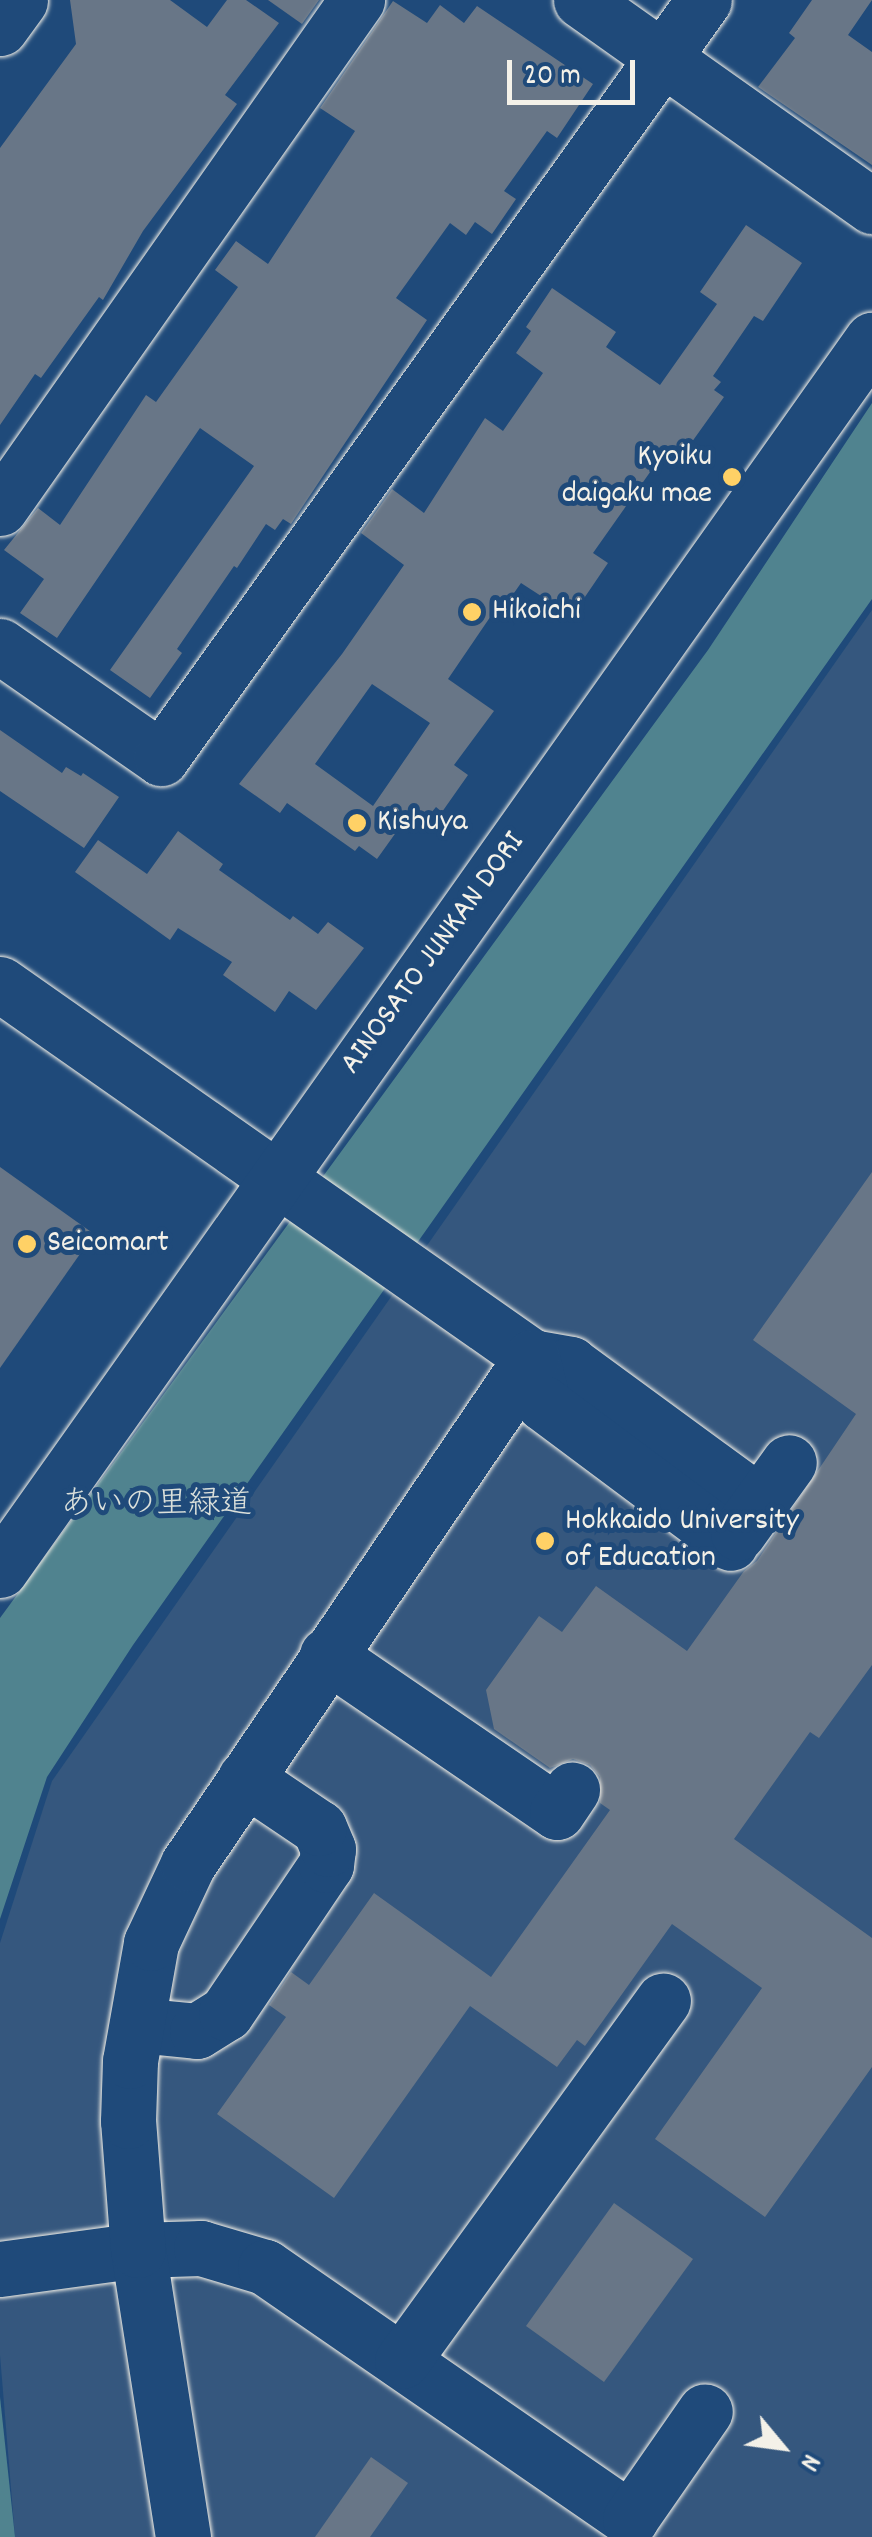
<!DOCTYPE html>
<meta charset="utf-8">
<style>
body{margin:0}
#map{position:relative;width:872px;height:2537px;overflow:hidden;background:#1f4a7a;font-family:Dekko,"Klee One",sans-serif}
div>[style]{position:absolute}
.built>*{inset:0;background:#35577e}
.green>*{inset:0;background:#50838f}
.building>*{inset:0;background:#687687}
.roads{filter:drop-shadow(0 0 2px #f4f1e8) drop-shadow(0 0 2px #f4f1e8)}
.minor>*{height:55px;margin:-27.5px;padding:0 27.5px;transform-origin:27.5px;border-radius:27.5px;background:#1f4a7a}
.dots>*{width:28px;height:28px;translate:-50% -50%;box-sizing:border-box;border:5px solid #1f4a7a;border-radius:50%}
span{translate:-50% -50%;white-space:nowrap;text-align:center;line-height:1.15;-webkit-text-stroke:10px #1f4a7a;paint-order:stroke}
.poi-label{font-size:32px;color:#f4f1e8}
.right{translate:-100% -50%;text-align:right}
.left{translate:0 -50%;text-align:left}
.street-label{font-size:32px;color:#f4f1e8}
.park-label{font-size:32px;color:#dbe0db}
.north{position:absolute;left:732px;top:2397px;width:100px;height:100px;-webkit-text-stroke:8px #1f4a7a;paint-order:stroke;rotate:119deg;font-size:28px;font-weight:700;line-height:40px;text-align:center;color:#f4f1e8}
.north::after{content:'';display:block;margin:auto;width:35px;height:45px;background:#f4f1e8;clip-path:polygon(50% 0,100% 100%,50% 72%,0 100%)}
.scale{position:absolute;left:507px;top:60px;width:128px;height:45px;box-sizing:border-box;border:5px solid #f4f1e8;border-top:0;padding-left:12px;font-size:30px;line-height:35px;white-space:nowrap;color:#f4f1e8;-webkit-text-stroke:8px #1f4a7a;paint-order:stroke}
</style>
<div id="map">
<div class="built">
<i style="clip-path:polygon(872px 610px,872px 2537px,15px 2537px,0 2355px,0 1943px,52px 1781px)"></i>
</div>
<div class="green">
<i style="clip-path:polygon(872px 403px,872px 599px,133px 1645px,47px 1777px,0 1919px,0 1618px,708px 650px)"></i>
<i style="clip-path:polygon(0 2397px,15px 2537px,0 2537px)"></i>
</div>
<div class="building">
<i style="clip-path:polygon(70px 0,170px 0,207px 27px,227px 0,246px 0,279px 23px,225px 95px,237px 104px,143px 231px,103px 300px,99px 297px,41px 378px,35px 374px,0 425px,0 148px,76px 44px)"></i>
<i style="clip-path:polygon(268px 0,319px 0,302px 24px)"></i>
<i style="clip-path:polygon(812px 0,872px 0,848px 35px,872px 52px,872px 165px,758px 87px,795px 38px,789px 33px)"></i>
<i style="clip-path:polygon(393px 1px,427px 23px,440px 5px,464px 23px,477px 6px,593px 84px,557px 138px,547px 131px,504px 191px,516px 199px,492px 234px,475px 222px,466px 235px,450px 223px,396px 298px,427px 320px,291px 524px,283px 519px,275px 530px,266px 524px,237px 568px,234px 566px,177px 649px,182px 653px,150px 698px,110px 670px,254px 466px,200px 428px,57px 638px,20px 613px,44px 579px,4px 550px,38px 508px,60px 525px,146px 395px,156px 402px,238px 287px,215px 270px,236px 241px,268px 264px,355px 131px,320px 108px)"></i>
<i style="clip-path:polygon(evenodd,746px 225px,802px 263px,763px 321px,754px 316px,713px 376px,721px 382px,714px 390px,724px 397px,684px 453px,677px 448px,667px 463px,660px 458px,593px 553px,608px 563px,572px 616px,521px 583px,502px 610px,497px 607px,448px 679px,494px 711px,454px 765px,468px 775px,442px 812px,436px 807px,426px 819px,412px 810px,377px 859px,359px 846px,355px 851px,287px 803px,280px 813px,239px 784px,342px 654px,404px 565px,361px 533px,392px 489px,424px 513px,485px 418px,503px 431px,543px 373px,516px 353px,531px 331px,526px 327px,552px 288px,616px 332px,606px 347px,660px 385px,717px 304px,700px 292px,746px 225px,372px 684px,430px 723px,373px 806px,315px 764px,372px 684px)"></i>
<i style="clip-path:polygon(0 730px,62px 773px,66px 767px,81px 776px,83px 773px,119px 797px,84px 848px,0 791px)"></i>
<i style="clip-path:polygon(178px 831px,223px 864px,219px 870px,290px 920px,293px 916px,318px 934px,328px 922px,364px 948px,316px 1010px,289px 991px,275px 1012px,223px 975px,232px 962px,178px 928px,170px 940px,75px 872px,98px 840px,147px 874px)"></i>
<i style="clip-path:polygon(0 1167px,94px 1234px,0 1368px)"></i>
<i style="clip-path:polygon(872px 1172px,872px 1665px,819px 1738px,810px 1732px,734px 1839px,872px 1938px,872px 2067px,765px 2217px,655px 2139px,762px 1988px,672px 1924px,585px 2046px,577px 2040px,557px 2067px,470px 2006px,334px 2198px,217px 2114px,286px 2017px,269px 2005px,291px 1972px,309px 1985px,374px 1893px,491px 1977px,610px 1810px,600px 1803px,600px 1777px,590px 1765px,573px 1759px,550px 1768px,494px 1729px,486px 1690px,539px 1616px,562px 1632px,596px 1586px,687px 1651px,744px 1571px,757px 1561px,856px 1414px,753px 1340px)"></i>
<i style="clip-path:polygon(614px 2203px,693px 2259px,604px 2382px,526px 2326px)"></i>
<i style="clip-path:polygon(371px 2457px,408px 2483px,370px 2537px,315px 2537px)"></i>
</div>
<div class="roads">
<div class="minor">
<i style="left:581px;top:0;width:357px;rotate:35.3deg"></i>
<i style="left:0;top:28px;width:34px;rotate:-54deg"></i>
<i style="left:0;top:508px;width:621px;rotate:-54.9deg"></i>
<i style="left:0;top:646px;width:196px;rotate:34.8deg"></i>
<i style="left:161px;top:758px;width:932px;rotate:-54.38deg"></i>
<i style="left:0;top:984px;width:650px;rotate:35.04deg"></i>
<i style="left:532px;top:1357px;width:39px;rotate:10deg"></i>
<i style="left:570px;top:1364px;width:235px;rotate:36.2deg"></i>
<i style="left:532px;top:1357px;width:47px;rotate:76.6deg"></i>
<i style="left:543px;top:1403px;width:234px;rotate:36.7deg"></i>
<i style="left:738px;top:1533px;width:87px;rotate:-54.3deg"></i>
<i style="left:0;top:1570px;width:1508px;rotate:-54.67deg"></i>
<i style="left:327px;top:1655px;width:278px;rotate:34.3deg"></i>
<i style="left:557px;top:1812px;width:27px;rotate:-56deg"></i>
<i style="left:137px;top:2025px;width:60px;rotate:5.7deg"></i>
<i style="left:197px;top:2031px;width:34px;rotate:-32deg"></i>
<i style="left:226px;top:2013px;width:179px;rotate:-56deg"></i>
<i style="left:326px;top:1865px;width:16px;rotate:-83deg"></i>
<i style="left:328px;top:1849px;width:23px;rotate:-113deg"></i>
<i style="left:319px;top:1828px;width:89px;rotate:-146deg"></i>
<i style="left:0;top:2269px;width:139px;rotate:-7.8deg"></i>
<i style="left:138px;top:2250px;width:63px;rotate:-1.8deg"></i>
<i style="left:201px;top:2248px;width:67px;rotate:16.5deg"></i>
<i style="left:265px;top:2267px;width:444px;rotate:34.6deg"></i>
<i style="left:630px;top:2519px;width:131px;rotate:-55.2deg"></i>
<i style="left:402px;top:2361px;width:445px;rotate:-54.1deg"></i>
<i style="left:183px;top:2537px;width:291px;rotate:-98.9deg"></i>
<i style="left:138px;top:2250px;width:129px;rotate:-94.4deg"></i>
<i style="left:128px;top:2121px;width:60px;rotate:-88.1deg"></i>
<i style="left:130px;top:2061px;width:120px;rotate:-79.9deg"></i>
<i style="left:151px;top:1943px;width:87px;rotate:-64.9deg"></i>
<i style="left:188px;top:1864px;width:613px;rotate:-55.84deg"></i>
</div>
</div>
<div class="dots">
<i style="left:732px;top:477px;background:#ffd166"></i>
<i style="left:472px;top:612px;background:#ffd166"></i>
<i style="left:357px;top:823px;background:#ffd166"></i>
<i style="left:27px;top:1244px;background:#ffd166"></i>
<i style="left:545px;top:1541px;background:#ffd166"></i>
</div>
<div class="poi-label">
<span class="right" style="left:712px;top:477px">Kyoiku<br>daigaku mae</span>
<span class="left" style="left:492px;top:612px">Hikoichi</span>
<span class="left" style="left:377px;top:823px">Kishuya</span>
<span class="left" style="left:47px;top:1244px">Seicomart</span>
<span class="left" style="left:565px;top:1541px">Hokkaido University<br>of Education</span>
</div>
<div class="street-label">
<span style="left:434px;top:954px;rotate:-54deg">AINOSATO JUNKAN DORI</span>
</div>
<div class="park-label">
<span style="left:156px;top:1506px">あいの里緑道</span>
</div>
<div class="north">N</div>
<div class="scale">20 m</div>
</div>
